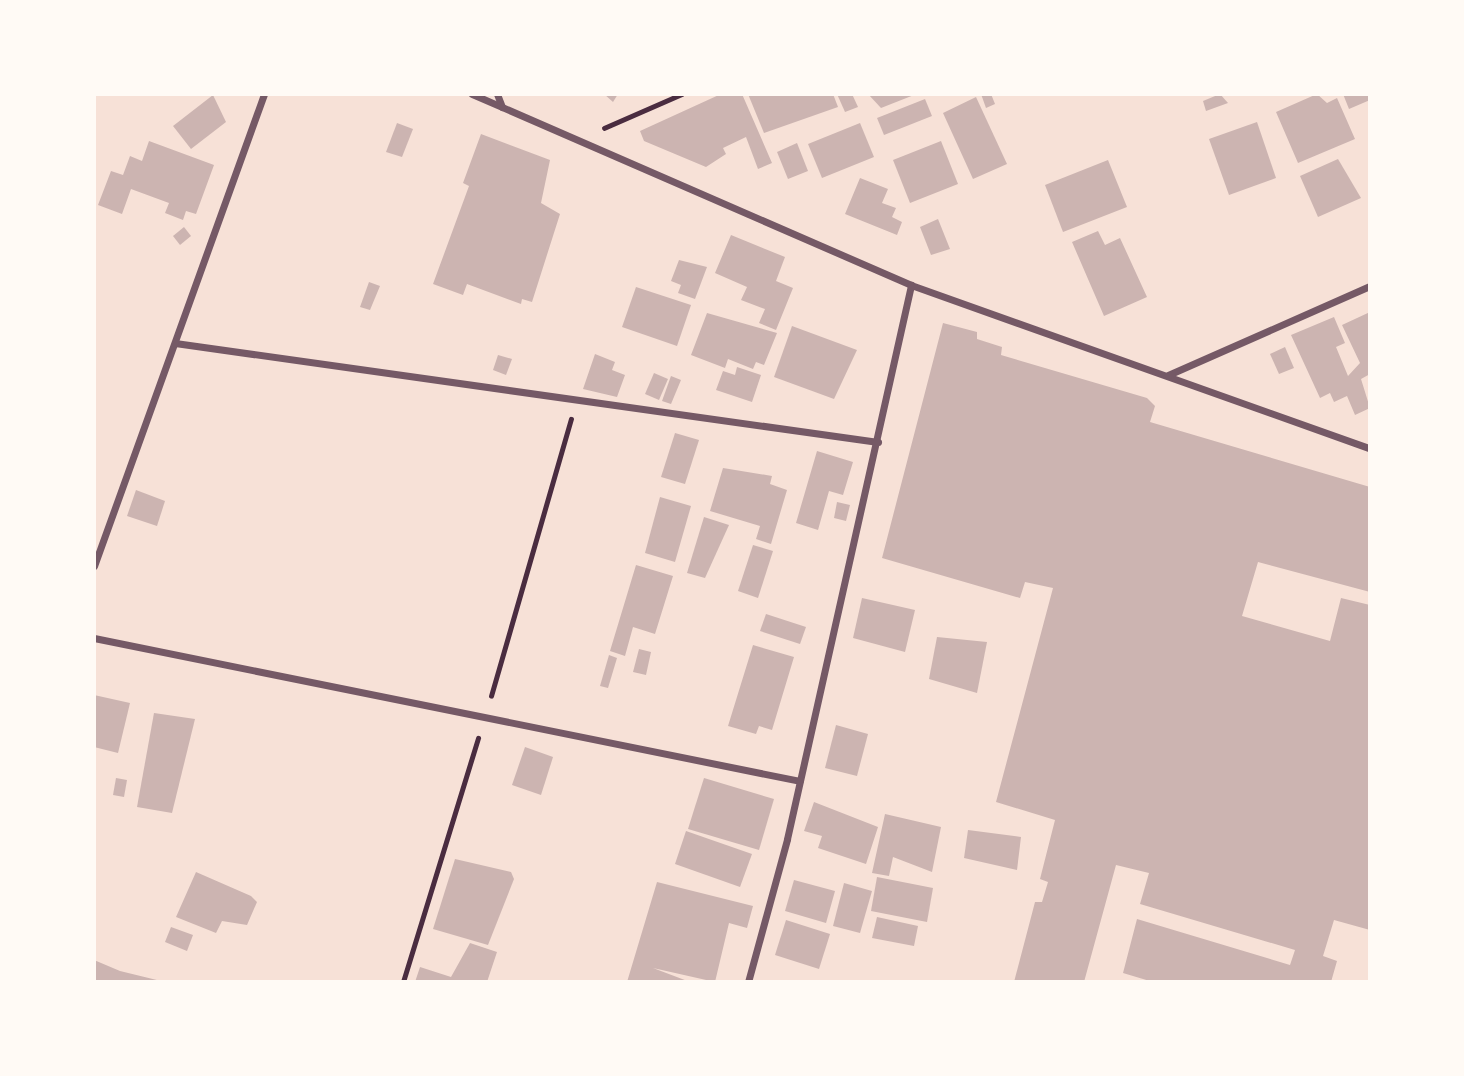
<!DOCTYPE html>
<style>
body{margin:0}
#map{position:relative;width:1464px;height:1076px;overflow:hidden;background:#f7e1d7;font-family:"Roboto Condensed",sans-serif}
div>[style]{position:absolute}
.building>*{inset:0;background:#ccb4b1}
.path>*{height:4.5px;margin:-2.25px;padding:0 2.25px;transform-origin:2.25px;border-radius:2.25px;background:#4a2c40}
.minor>*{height:7px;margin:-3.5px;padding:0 3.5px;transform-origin:3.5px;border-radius:3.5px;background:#755966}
span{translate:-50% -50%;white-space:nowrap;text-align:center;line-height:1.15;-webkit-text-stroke:7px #fffaf5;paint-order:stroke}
.frame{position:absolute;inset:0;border:96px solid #fffaf5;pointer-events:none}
</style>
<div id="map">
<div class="building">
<i style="clip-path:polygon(604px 94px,618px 94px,613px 102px)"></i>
<i style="clip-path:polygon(721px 94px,742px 94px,772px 163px,758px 169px,746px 137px,723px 148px,726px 154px,706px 167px,644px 141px,640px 131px)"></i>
<i style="clip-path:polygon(748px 94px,833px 94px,838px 107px,764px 133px)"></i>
<i style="clip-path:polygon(837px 94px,852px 94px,858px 107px,845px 112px)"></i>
<i style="clip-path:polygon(868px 94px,914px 94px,914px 95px,881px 108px)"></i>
<i style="clip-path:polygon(981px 94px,991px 94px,995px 104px,986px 108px)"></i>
<i style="clip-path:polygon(1220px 94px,1228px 103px,1206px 111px,1203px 101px)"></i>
<i style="clip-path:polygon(1317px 94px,1327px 103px,1337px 98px,1355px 139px,1298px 163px,1276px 112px)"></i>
<i style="clip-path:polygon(1343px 94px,1370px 94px,1370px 100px,1349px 109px)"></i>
<i style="clip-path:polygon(213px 95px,226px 122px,191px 149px,173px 126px)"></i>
<i style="clip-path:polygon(976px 97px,1007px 164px,973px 179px,943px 113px)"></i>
<i style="clip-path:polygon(925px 99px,932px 116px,884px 135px,877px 118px)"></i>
<i style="clip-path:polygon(1257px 122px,1276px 178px,1229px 195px,1209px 139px)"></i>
<i style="clip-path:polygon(397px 123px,413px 129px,402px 157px,386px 152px)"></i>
<i style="clip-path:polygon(860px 123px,874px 157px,822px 178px,808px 144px)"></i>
<i style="clip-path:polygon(481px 134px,550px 160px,541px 203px,560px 214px,532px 302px,522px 299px,521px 304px,467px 284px,463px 295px,433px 284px,469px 186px,463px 183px)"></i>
<i style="clip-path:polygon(149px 141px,214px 165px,196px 214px,186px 211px,183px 220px,165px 213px,169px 203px,131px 189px,122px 214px,98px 205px,111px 171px,123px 175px,130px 156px,142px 161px)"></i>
<i style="clip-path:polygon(941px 141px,958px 184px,910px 203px,893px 160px)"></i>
<i style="clip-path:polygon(797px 143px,808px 171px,788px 179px,777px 152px)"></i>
<i style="clip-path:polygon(1338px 159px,1361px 198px,1318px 217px,1300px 176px)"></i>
<i style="clip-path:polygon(1108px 160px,1127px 207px,1063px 232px,1045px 185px)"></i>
<i style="clip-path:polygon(860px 178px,888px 189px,882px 203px,896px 208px,892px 217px,902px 222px,897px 235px,845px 214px)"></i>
<i style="clip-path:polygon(938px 219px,950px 249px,931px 255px,920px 227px)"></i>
<i style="clip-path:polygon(184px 227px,191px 236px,180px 245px,173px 236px)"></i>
<i style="clip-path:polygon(1098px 231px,1105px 245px,1120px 238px,1147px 297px,1104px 316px,1072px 242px)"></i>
<i style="clip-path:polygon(731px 235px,785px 257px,776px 281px,793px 288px,776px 330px,759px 323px,765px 309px,741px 300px,747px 287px,715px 273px)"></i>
<i style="clip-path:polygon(679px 260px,707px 267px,695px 299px,678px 293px,681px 285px,671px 281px)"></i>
<i style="clip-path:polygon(369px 282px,380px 286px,370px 310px,360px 307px)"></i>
<i style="clip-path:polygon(636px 287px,691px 305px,677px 346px,622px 327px)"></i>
<i style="clip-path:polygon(1370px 312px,1370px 374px,1361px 379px,1370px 408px,1355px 415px,1347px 396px,1334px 402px,1330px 393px,1320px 398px,1291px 335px,1334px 317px,1345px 343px,1336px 347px,1348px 376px,1360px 363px,1342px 325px)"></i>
<i style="clip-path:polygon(707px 313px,777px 333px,764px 365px,756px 362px,753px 369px,728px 359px,725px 368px,691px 355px)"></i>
<i style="clip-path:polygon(943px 323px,977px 332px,977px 339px,1002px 347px,1001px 355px,1147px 398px,1155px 406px,1150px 422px,1370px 487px,1370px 592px,1258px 562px,1242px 616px,1330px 641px,1341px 598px,1370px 605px,1370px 930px,1334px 920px,1323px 956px,1337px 961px,1331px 982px,1153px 982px,1123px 973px,1137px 919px,1290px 965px,1295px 950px,1140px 904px,1149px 873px,1116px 865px,1084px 982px,1014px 982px,1035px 902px,1042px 902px,1048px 882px,1040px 879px,1055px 820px,996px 802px,1053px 588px,1025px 582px,1020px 598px,882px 558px)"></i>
<i style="clip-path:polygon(792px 326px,857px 350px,834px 399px,774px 377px)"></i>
<i style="clip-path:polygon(1285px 347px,1294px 368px,1279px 374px,1270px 354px)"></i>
<i style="clip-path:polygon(595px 354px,615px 362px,612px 370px,625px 375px,617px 397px,583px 389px)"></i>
<i style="clip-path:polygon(498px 355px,512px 359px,506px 375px,493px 370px)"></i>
<i style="clip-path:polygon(737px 367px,761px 375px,752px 402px,716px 390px,723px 371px,735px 375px)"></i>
<i style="clip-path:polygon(654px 373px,668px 379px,659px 400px,645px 394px)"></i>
<i style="clip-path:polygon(671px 376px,681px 380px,671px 404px,662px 401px)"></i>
<i style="clip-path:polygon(675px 433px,699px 440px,685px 484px,661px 477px)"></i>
<i style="clip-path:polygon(817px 451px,853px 462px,843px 495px,829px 491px,818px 530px,796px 523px)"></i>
<i style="clip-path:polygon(723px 468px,772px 476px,770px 484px,787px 490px,771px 544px,756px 539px,760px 526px,710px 511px)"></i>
<i style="clip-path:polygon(136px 490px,165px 501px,157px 526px,127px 516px)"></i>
<i style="clip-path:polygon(660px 497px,691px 506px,675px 562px,645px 553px)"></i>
<i style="clip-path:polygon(837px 502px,850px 505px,846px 521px,834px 518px)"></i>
<i style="clip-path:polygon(704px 517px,729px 525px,705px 578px,687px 573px)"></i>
<i style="clip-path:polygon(753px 545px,773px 551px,758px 598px,738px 591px)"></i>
<i style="clip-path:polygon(636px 565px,673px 576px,655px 634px,633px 627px,625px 656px,610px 651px)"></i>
<i style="clip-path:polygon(862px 598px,915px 610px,905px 652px,853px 638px)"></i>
<i style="clip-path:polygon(766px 614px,806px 627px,800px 644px,760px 631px)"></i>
<i style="clip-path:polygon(937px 637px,987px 642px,977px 693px,929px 679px)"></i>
<i style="clip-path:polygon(753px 645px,794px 657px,772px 730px,759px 726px,756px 734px,728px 726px)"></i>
<i style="clip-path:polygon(639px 649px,651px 652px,646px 675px,633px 672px)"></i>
<i style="clip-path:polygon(609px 655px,617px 658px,608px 688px,600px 686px)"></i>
<i style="clip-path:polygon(94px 695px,130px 703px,118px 753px,94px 747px)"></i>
<i style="clip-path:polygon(154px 713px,195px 719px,172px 813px,137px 807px)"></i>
<i style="clip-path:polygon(836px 725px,868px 734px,857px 776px,825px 768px)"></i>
<i style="clip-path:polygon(525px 747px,553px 757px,541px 795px,512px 785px)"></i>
<i style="clip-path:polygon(116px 778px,127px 780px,124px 797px,113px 795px)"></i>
<i style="clip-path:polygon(704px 778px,774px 799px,759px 850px,688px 829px)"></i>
<i style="clip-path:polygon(814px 802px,878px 827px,866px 864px,818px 848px,822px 836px,804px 831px)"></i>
<i style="clip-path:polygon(885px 814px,941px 827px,932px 872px,893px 857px,889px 876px,872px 873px)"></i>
<i style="clip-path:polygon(968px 830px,1021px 837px,1017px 870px,964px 858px)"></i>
<i style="clip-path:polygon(686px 831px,752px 854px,740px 887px,675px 864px)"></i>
<i style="clip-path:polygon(455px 859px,511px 872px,514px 879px,488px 945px,433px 929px)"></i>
<i style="clip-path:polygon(196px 872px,251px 896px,257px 902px,247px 925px,222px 921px,216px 933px,176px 917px)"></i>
<i style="clip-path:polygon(877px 877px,933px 888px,927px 922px,871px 911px)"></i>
<i style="clip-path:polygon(794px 880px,835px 891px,826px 923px,785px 911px)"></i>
<i style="clip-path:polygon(657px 882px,753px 906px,747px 928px,729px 923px,715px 982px,653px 968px,690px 982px,627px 982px)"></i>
<i style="clip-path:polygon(844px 883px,872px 891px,860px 933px,833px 926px)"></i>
<i style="clip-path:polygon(877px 917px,918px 926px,914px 946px,872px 938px)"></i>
<i style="clip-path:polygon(786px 920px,830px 934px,819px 969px,775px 955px)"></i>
<i style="clip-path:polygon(171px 927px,193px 935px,187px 951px,165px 942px)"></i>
<i style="clip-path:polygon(470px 943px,497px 952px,487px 982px,415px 982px,420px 967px,451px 977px)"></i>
<i style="clip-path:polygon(94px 960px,120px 971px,165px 982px,94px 982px)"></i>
</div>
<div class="path">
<i style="left:604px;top:128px;width:85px;rotate:-23.6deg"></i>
<i style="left:491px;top:696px;width:288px;rotate:-73.9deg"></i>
<i style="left:403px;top:982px;width:255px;rotate:-72.9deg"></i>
</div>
<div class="minor">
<i style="left:472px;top:94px;width:479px;rotate:23.5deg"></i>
<i style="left:911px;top:285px;width:487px;rotate:19.6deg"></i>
<i style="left:497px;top:94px;width:14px;rotate:69deg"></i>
<i style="left:175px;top:343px;width:710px;rotate:8.02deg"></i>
<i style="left:1168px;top:375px;width:221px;rotate:-23.8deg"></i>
<i style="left:94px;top:566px;width:502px;rotate:-70.19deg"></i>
<i style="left:94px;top:638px;width:720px;rotate:11.45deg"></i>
<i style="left:748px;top:982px;width:148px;rotate:-74.7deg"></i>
<i style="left:787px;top:839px;width:568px;rotate:-77.38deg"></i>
</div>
<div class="frame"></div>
</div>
